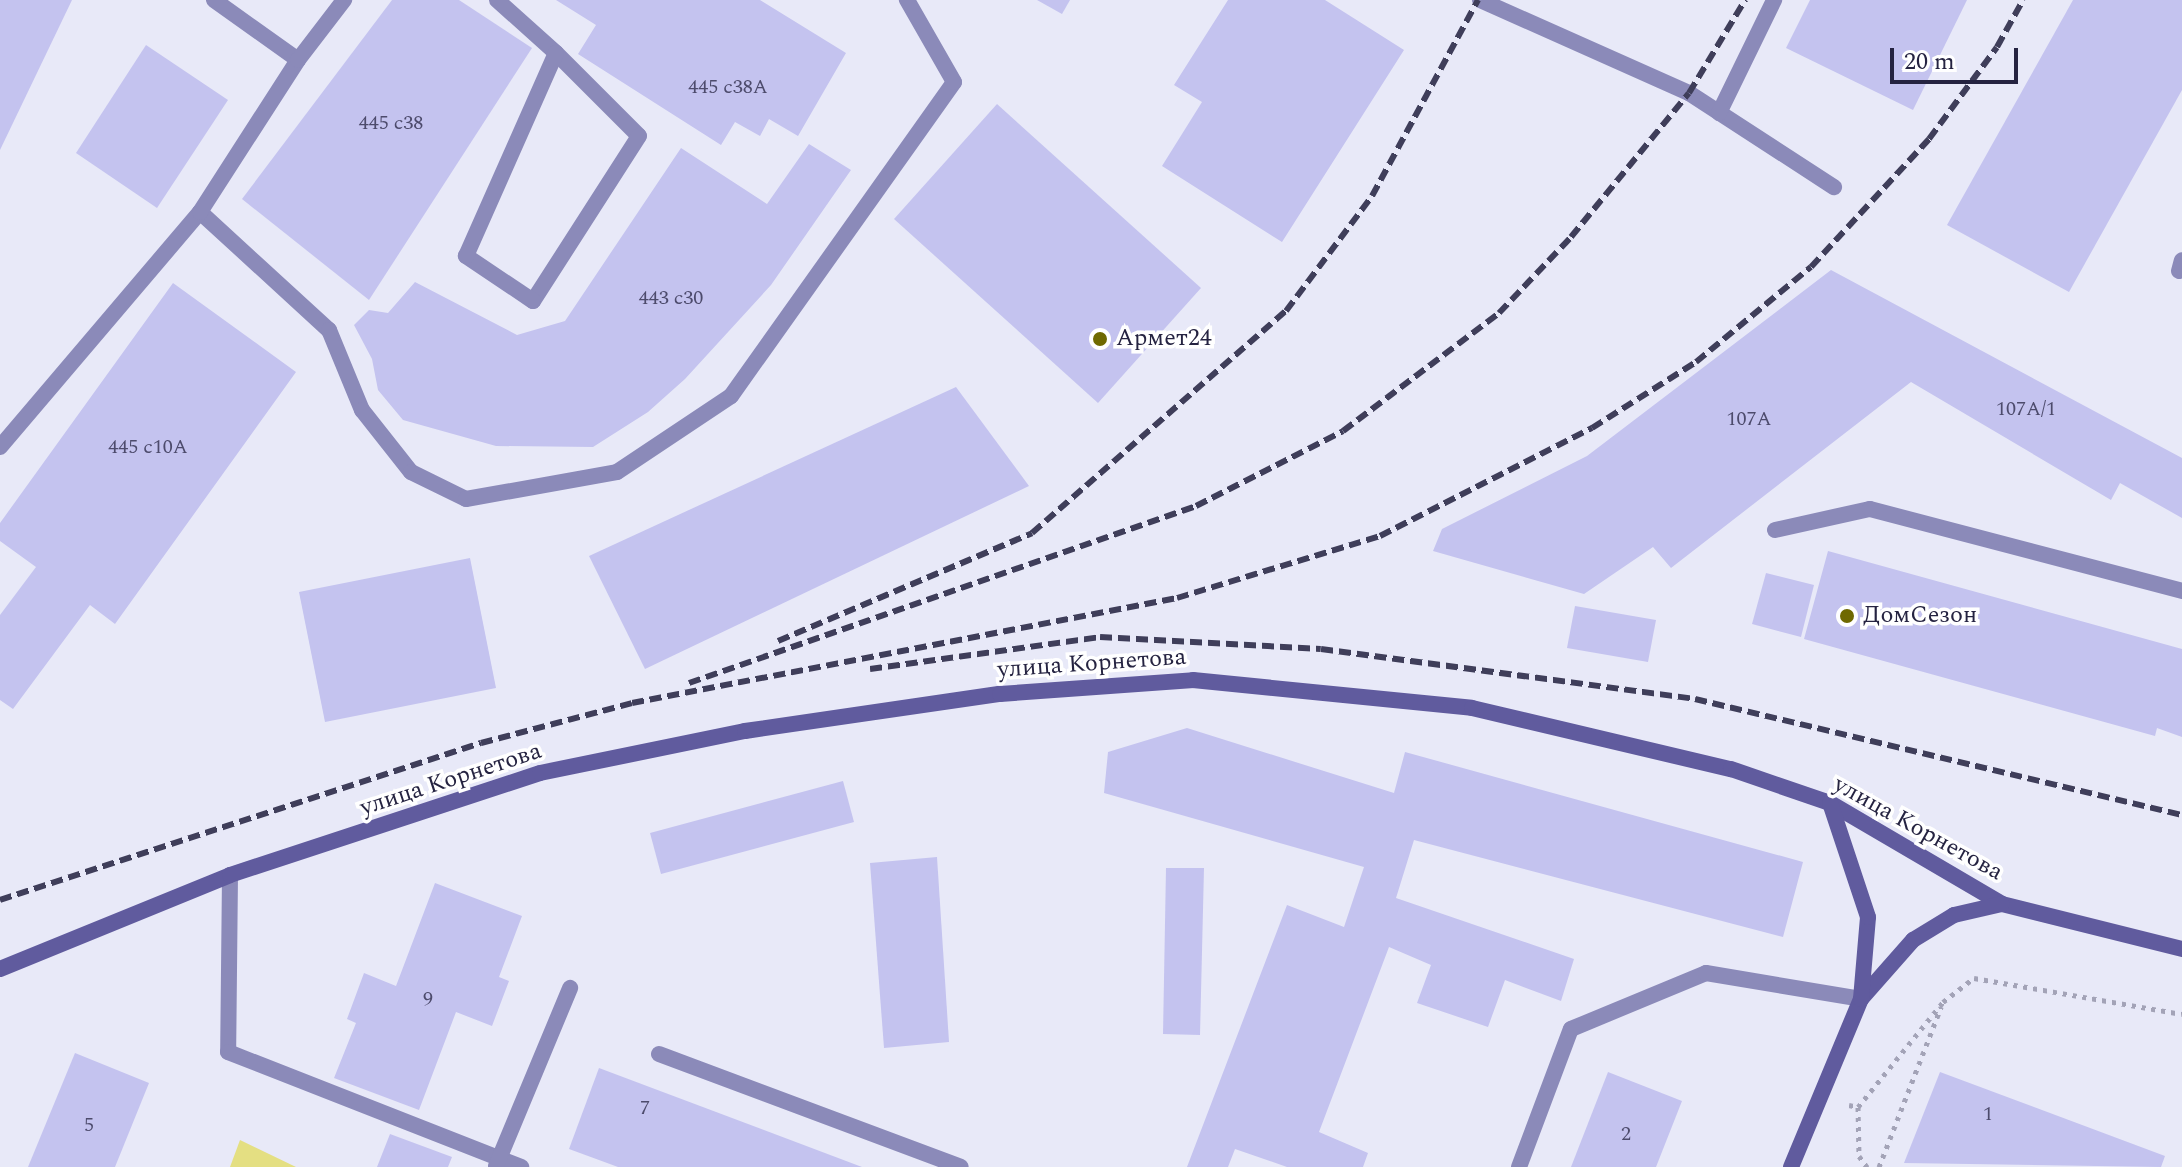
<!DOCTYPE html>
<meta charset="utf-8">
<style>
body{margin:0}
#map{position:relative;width:2182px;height:1167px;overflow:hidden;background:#e8e9f8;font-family:Spectral,serif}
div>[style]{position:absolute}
.green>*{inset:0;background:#e4df82}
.building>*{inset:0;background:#c4c3ef}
.path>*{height:5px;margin-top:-2.5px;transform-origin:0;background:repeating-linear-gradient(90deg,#a3a3b7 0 4px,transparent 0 10px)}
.lane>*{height:16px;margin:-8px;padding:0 8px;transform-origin:8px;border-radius:8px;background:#8b8ab9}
.secondary>*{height:16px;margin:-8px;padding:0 8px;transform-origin:8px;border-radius:8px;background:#605b9e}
.rail>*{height:6px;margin-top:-3px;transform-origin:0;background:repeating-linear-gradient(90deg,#3f3e5a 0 12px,transparent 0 18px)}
.dots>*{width:22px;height:22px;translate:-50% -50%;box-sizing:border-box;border:4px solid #fff;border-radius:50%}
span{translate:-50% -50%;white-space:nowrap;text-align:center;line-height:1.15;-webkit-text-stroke:7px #fff;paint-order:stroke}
.number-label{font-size:20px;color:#4d4b6c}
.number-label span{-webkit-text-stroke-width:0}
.poi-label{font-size:24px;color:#252341}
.left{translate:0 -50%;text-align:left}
.street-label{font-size:24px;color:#252341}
.scale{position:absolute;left:1890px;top:48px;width:128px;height:36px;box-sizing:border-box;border:4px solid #252341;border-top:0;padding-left:10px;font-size:24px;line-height:28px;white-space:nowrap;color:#252341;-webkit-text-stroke:6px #fff;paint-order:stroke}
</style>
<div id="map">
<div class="green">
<i style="clip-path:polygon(240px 1140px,296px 1167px,230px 1167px)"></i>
</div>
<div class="building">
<i style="clip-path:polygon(0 0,72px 0,0 150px)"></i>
<i style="clip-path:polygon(392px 0,459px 0,532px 48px,369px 300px,242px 199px)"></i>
<i style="clip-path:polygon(556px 0,760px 0,846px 53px,798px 136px,769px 119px,760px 136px,735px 122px,721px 145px,578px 54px,596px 25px)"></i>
<i style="clip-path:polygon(1037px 0,1070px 0,1062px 14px)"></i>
<i style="clip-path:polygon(1228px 0,1325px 0,1404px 50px,1282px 242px,1162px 166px,1202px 102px,1174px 85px)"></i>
<i style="clip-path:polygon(1810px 0,1967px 0,1913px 110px,1786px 48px)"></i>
<i style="clip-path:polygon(2073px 0,2182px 0,2182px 90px,2069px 292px,1947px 225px)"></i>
<i style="clip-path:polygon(146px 45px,228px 100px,157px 208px,76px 153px)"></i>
<i style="clip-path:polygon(997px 104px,1201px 288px,1098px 403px,894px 219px)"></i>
<i style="clip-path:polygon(809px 144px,851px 170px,771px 285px,685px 379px,648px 412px,593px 447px,496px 446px,403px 420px,378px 390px,372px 359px,354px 325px,369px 310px,388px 313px,415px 282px,517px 335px,565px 321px,681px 148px,767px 204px)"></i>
<i style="clip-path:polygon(1831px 270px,2182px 458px,2182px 518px,2120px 483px,2111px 500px,1911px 382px,1671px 568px,1653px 547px,1584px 594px,1433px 551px,1442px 529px,1587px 456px)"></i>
<i style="clip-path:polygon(173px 283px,296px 372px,115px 624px,90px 605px,13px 709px,0 700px,0 615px,36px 567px,0 541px,0 523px)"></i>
<i style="clip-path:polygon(956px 387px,1029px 486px,645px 669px,589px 556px)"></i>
<i style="clip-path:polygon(1828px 551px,2182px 649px,2182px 737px,2157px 728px,2155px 736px,1804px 639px)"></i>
<i style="clip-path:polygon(470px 558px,496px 688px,325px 722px,299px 592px)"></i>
<i style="clip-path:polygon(1766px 573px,1814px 585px,1801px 637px,1752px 624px)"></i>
<i style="clip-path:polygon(1575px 606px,1656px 620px,1648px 662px,1567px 648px)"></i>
<i style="clip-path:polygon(1187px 728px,1394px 793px,1405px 752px,1803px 862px,1783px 937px,1414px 840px,1396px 898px,1574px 959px,1561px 1001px,1505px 980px,1488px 1027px,1417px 1003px,1431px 965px,1389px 947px,1319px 1132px,1368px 1153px,1363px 1167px,1287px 1167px,1235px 1149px,1228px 1167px,1187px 1167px,1287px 905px,1344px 927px,1364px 867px,1104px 793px,1108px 752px)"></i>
<i style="clip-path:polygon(843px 781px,854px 822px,661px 874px,650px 833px)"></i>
<i style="clip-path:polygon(937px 857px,949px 1042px,884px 1048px,870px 863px)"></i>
<i style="clip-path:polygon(1166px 868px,1204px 868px,1200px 1035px,1163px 1034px)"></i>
<i style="clip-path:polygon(435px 883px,522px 916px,499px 977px,509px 981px,492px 1026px,456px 1012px,419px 1110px,334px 1078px,356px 1023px,347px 1019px,364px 973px,396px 986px)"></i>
<i style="clip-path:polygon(75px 1053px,149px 1083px,115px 1167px,28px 1167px)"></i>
<i style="clip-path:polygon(599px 1068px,862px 1167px,618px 1167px,569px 1149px)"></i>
<i style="clip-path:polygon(1608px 1072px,1682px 1101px,1656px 1167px,1571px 1167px)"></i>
<i style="clip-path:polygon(1940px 1072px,2165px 1156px,2161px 1167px,1904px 1163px)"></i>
<i style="clip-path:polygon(390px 1134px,452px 1157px,448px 1167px,377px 1167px)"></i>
</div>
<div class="path">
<i style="left:1849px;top:1105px;width:9px;rotate:13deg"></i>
<i style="left:1858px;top:1107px;width:135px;rotate:-51deg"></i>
<i style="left:1943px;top:1002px;width:39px;rotate:-38deg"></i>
<i style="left:1974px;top:978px;width:211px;rotate:9.8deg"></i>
<i style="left:1858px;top:1107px;width:49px;rotate:88.8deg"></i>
<i style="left:1859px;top:1156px;width:14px;rotate:54deg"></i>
<i style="left:1879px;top:1167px;width:172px;rotate:-68.8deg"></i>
</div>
<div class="lane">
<i style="left:214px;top:0;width:103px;rotate:35.5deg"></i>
<i style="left:497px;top:0;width:79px;rotate:41.9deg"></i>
<i style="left:556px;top:53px;width:117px;rotate:45deg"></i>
<i style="left:639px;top:136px;width:196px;rotate:122.7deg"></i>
<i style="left:533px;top:301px;width:81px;rotate:-146.1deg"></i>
<i style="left:466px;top:256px;width:222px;rotate:-66.1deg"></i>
<i style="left:1480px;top:0;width:229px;rotate:24deg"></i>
<i style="left:1689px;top:93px;width:173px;rotate:33deg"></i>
<i style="left:1719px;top:113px;width:126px;rotate:-64deg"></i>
<i style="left:200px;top:212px;width:175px;rotate:42.5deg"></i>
<i style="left:329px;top:330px;width:87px;rotate:67.6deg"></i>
<i style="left:362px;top:410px;width:79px;rotate:51.7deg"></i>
<i style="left:411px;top:472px;width:61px;rotate:26.1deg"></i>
<i style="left:466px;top:499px;width:153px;rotate:-10.1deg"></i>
<i style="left:617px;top:472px;width:137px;rotate:-33.7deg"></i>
<i style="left:731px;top:396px;width:385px;rotate:-54.6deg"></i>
<i style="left:954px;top:82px;width:95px;rotate:-119.8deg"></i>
<i style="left:2179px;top:271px;width:11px;rotate:-75deg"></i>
<i style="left:0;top:447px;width:309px;rotate:-49.6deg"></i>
<i style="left:200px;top:212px;width:181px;rotate:-57.2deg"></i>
<i style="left:298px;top:60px;width:76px;rotate:-52.5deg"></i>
<i style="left:1775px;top:530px;width:97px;rotate:-12.5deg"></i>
<i style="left:1870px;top:509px;width:323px;rotate:14.7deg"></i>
<i style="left:230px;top:875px;width:177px;rotate:90.6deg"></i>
<i style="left:228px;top:1052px;width:315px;rotate:21.4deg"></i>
<i style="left:659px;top:1054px;width:322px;rotate:20.5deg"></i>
<i style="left:496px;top:1166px;width:193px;rotate:-67.4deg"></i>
<i style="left:1519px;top:1167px;width:147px;rotate:-69.4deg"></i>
<i style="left:1571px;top:1029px;width:146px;rotate:-22.5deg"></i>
<i style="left:1706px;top:973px;width:157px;rotate:9.5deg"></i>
</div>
<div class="secondary">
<i style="left:0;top:969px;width:248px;rotate:-22.2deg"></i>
<i style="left:230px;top:875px;width:326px;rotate:-18.2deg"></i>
<i style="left:540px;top:773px;width:209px;rotate:-11.6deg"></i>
<i style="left:745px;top:731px;width:258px;rotate:-8.3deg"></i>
<i style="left:1000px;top:694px;width:194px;rotate:-4.1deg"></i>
<i style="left:1193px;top:680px;width:280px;rotate:5.7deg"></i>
<i style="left:1472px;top:708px;width:266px;rotate:13.3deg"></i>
<i style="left:1731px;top:769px;width:105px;rotate:19deg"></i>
<i style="left:1830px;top:803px;width:199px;rotate:30.4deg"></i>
<i style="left:2002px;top:904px;width:186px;rotate:14deg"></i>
<i style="left:1861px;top:999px;width:79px;rotate:-48.6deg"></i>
<i style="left:1913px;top:940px;width:48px;rotate:-31.4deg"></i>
<i style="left:1954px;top:915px;width:49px;rotate:-12.9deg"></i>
<i style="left:1791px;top:1167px;width:182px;rotate:-67.4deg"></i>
<i style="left:1861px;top:999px;width:82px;rotate:-85.1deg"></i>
<i style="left:1868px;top:917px;width:120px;rotate:-108.4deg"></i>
</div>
<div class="rail">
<i style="left:778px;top:641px;width:276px;rotate:-23deg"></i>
<i style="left:1032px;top:533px;width:337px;rotate:-41.2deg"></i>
<i style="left:1286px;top:311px;width:144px;rotate:-53.2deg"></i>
<i style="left:1372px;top:196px;width:223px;rotate:-61.6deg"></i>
<i style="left:870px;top:669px;width:232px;rotate:-7.9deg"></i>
<i style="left:1100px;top:637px;width:221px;rotate:3.1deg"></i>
<i style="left:1321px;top:649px;width:377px;rotate:7.6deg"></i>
<i style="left:1695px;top:699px;width:501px;rotate:13.4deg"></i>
<i style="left:689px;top:683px;width:537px;rotate:-19.24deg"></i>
<i style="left:1196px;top:506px;width:165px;rotate:-27deg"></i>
<i style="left:1343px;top:431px;width:196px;rotate:-37.1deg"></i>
<i style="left:1499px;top:313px;width:105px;rotate:-46.5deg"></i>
<i style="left:1571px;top:237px;width:186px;rotate:-50.7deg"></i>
<i style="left:1689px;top:93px;width:109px;rotate:-58.9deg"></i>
<i style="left:0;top:900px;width:506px;rotate:-18.08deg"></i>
<i style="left:481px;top:743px;width:156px;rotate:-14.8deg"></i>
<i style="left:632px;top:703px;width:555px;rotate:-10.91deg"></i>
<i style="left:1177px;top:598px;width:212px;rotate:-17deg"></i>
<i style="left:1380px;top:536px;width:238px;rotate:-27deg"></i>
<i style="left:1592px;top:428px;width:123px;rotate:-32.4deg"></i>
<i style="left:1696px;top:362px;width:149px;rotate:-39.6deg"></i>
<i style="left:1811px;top:267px;width:174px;rotate:-47.3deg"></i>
<i style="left:1929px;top:139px;width:114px;rotate:-53.5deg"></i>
<i style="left:1997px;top:47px;width:54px;rotate:-61deg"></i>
</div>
<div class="dots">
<i style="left:1100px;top:339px;background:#6f6901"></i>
<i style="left:1847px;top:616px;background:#6f6901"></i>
</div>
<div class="number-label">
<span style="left:728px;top:87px">445 с38А</span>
<span style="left:391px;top:123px">445 с38</span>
<span style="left:671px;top:298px">443 с30</span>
<span style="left:2026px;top:409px">107А/1</span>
<span style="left:1749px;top:419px">107А</span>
<span style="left:148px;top:447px">445 с10А</span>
<span style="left:428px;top:999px">9</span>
<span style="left:645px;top:1108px">7</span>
<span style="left:1988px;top:1114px">1</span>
<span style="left:89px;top:1125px">5</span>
<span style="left:1626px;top:1134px">2</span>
</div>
<div class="poi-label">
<span class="left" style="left:1116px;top:339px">Армет24</span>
<span class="left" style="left:1863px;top:616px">ДомСезон</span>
</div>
<div class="street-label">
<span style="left:1092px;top:664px;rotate:-4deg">улица Корнетова</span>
<span style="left:451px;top:780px;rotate:-18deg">улица Корнетова</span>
<span style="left:1918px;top:829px;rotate:29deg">улица Корнетова</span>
</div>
<div class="scale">20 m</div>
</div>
